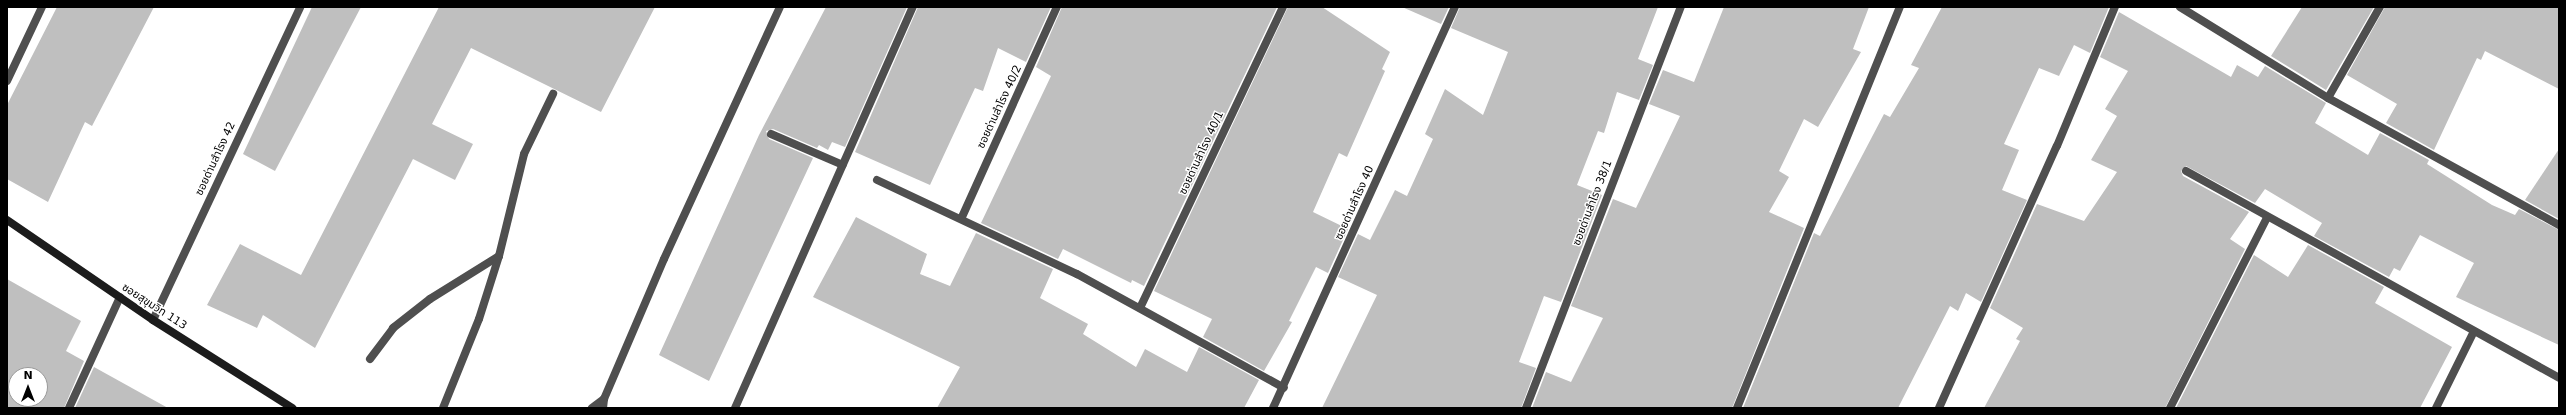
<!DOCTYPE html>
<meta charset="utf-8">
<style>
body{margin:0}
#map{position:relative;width:2566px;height:415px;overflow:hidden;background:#fff;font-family:"DejaVu Sans","Noto Sans Thai",sans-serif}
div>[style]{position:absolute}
.building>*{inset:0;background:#bfbfbf}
.service>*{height:8px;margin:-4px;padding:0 4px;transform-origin:4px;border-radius:4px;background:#4f4f4f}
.minor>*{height:8px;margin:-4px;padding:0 4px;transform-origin:4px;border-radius:4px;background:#4f4f4f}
.secondary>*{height:8px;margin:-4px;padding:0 4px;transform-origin:4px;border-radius:4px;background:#1c1c1c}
span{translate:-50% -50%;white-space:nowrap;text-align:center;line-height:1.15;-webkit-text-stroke:3px #fff;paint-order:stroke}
.street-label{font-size:11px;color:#000}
.frame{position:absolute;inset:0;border:8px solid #000;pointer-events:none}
.north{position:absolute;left:8px;top:367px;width:40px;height:40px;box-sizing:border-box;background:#fff;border:1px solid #999;border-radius:50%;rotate:0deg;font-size:11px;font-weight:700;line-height:16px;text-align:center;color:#000}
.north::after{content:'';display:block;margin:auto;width:14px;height:18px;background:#000;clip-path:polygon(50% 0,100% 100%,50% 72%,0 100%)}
</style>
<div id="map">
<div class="building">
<i style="clip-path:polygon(57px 7px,154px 7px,92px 126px,85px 122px,48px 202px,7px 179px,7px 105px)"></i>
<i style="clip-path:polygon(312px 7px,361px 7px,275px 171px,243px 154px)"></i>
<i style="clip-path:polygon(439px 7px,655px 7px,601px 112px,471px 48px,432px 124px,473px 144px,455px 180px,413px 159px,315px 348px,263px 315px,257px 328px,207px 305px,240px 244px,301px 275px)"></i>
<i style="clip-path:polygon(826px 7px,907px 7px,845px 147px,832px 142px,828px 150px,819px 145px,817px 148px,773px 129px,766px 131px,769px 139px,813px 158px,709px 381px,659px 355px,759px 135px)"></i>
<i style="clip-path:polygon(918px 7px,1051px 7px,1026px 62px,998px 48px,983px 91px,975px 88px,930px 185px,855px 152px)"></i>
<i style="clip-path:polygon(1062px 7px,1277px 7px,1144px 286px,1132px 280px,1131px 283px,1063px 249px,1058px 259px,981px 223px,1051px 76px,1036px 67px)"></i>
<i style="clip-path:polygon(1288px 7px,1322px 7px,1390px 52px,1382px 69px,1385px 71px,1347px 157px,1339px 153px,1313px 212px,1348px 229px,1328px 273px,1316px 267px,1289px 321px,1292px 322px,1264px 371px,1203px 337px,1212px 319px,1154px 291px)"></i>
<i style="clip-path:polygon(1402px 7px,1449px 7px,1441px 24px)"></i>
<i style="clip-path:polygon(1460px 7px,1658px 7px,1638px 59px,1653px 65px,1639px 100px,1617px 92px,1604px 133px,1598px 131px,1577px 185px,1602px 195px,1561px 302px,1544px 296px,1519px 362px,1536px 368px,1521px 408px,1322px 408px,1377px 295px,1338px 277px,1358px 234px,1370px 240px,1395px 190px,1407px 196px,1433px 139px,1425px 134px,1445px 89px,1483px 115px,1508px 52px,1451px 28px)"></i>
<i style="clip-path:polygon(1724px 7px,1869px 7px,1853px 49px,1861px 52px,1818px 127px,1804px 119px,1779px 171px,1789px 177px,1769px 212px,1804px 228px,1732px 408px,1532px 408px,1546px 372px,1571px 382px,1603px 318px,1571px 306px,1613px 199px,1636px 208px,1680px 116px,1649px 104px,1663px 70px,1694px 82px)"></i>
<i style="clip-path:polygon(1942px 7px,2109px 7px,2090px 53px,2074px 45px,2059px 76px,2039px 68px,2004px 144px,2019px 150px,2002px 190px,2027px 200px,1981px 302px,1966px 293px,1958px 311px,1950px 306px,1898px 408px,1743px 408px,1814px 233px,1820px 236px,1884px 114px,1890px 117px,1919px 68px,1911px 65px)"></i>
<i style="clip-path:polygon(2302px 7px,2374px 7px,2326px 90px,2271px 56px)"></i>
<i style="clip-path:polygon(2385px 7px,2559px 7px,2559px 89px,2485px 51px,2481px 60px,2477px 58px,2434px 150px,2386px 123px,2397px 104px,2347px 75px)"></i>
<i style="clip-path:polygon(2119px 12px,2231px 77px,2237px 65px,2258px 77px,2265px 66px,2326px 103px,2315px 123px,2368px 155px,2380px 133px,2429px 160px,2427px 164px,2492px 205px,2515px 215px,2519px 209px,2559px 230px,2559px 345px,2456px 297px,2474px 263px,2420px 235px,2400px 271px,2394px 268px,2389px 277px,2314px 236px,2322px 223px,2265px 189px,2255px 203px,2186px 166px,2181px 171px,2183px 176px,2249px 212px,2230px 239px,2245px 249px,2165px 408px,1984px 408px,2020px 341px,2016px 339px,2023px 328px,1990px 308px,2037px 204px,2084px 221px,2117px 172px,2091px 160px,2117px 116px,2105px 109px,2128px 71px,2100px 57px)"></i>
<i style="clip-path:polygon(2559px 149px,2559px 219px,2525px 200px)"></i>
<i style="clip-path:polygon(856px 217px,927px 254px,920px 274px,950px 286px,976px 233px,1053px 269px,1040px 298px,1088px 324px,1083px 334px,1136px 367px,1145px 349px,1187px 372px,1199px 347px,1259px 380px,1244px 408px,937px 408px,960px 367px,813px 297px)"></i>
<i style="clip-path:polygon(2308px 245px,2384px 287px,2375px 303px,2452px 347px,2420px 408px,2176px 408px,2254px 255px,2288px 277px)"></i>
<i style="clip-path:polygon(evenodd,7px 279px,81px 321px,66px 351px,84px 361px,64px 408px,7px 408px,7px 279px,16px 375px,40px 375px,40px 399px,16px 399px,16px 375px)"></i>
<i style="clip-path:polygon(94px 367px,168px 408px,75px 408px)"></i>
</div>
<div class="service">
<i style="left:7px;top:81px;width:82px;rotate:-64.7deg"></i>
<i style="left:370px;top:359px;width:39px;rotate:-53deg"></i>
<i style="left:393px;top:328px;width:47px;rotate:-38.1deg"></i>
<i style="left:430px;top:299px;width:81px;rotate:-31.9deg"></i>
<i style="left:443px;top:408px;width:96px;rotate:-68deg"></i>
<i style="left:479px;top:319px;width:66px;rotate:-72.4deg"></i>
<i style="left:499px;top:256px;width:105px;rotate:-76.2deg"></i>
<i style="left:524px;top:154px;width:67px;rotate:-64.2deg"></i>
</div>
<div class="minor">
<i style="left:2180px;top:7px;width:174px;rotate:31.6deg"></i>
<i style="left:2328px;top:98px;width:264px;rotate:28.8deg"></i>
<i style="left:2328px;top:98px;width:105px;rotate:-60.3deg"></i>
<i style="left:771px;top:134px;width:78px;rotate:23.3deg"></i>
<i style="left:2186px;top:171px;width:427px;rotate:29deg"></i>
<i style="left:877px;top:180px;width:221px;rotate:25.2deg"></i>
<i style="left:1077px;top:274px;width:236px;rotate:28.8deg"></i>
<i style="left:962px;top:217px;width:230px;rotate:-65.7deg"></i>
<i style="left:1140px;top:308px;width:333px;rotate:-64.6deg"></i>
<i style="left:153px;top:320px;width:346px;rotate:-64.8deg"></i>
<i style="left:604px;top:399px;width:152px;rotate:-66.8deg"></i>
<i style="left:664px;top:259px;width:277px;rotate:-65.3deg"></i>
<i style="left:69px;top:408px;width:122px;rotate:-65.3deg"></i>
<i style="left:592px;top:408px;width:15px;rotate:-37deg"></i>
<i style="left:604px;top:399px;width:9px;rotate:96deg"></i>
<i style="left:735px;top:408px;width:439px;rotate:-66.1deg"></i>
<i style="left:1273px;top:408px;width:440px;rotate:-65.6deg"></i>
<i style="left:1526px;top:408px;width:430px;rotate:-68.9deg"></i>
<i style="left:1737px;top:408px;width:433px;rotate:-67.9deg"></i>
<i style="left:1939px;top:408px;width:287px;rotate:-65.8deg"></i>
<i style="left:2057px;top:146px;width:151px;rotate:-67.4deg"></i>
<i style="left:2170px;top:408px;width:213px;rotate:-63deg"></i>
<i style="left:2436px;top:408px;width:84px;rotate:-63.7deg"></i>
</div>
<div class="secondary">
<i style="left:7px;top:220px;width:177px;rotate:34.4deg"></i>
<i style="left:153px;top:320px;width:165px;rotate:32.3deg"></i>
</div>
<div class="street-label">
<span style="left:1000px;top:107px;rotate:-65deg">ซอยด่านสำโรง 40/2</span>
<span style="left:1202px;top:153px;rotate:-65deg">ซอยด่านสำโรง 40/1</span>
<span style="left:216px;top:159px;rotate:-65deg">ซอยด่านสำโรง 42</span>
<span style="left:1355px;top:203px;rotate:-66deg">ซอยด่านสำโรง 40</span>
<span style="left:1593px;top:203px;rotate:-69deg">ซอยด่านสำโรง 38/1</span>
<span style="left:154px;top:307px;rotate:33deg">ซอยสุขุมวิท 113</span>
</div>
<div class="frame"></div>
<div class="north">N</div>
</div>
